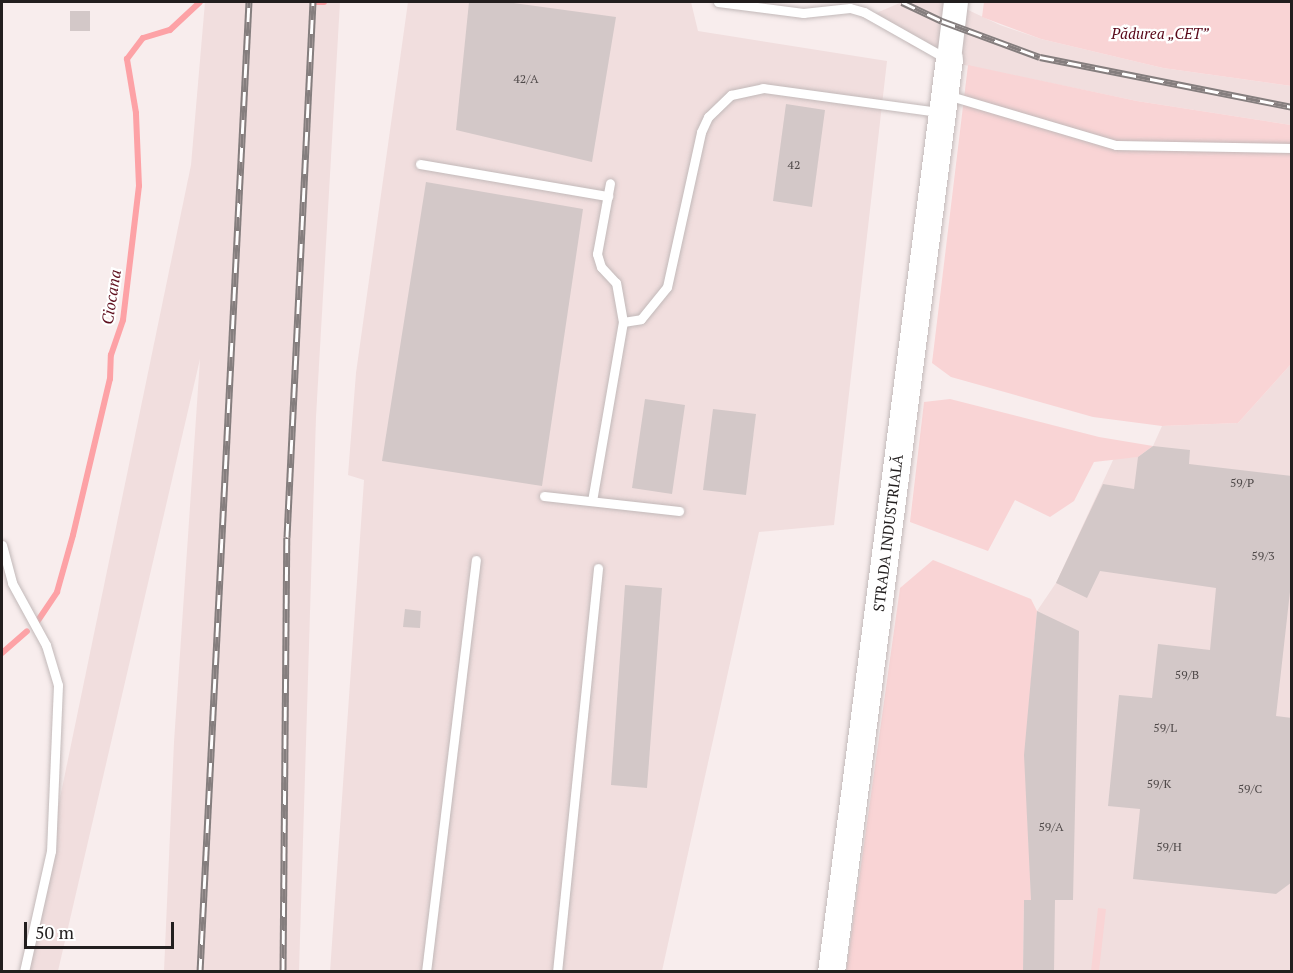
<!DOCTYPE html>
<meta charset="utf-8">
<style>
body{margin:0}
#map{position:relative;width:1293px;height:973px;overflow:hidden;background:#f8eded;font-family:"PT Serif",serif}
div>[style]{position:absolute}
.built>*{inset:0;background:#f1dede}
.green>*{inset:0;background:#f9d4d5}
.stream>*{height:6px;margin:-3px;padding:0 3px;transform-origin:3px;border-radius:3px;background:#fda2a6}
.building>*{inset:0;background:#d3c8c8}
.roads{filter:drop-shadow(0 0 2px #c2b9b9) drop-shadow(0 0 2px #c2b9b9)}
.service>*{height:9px;margin:-4.5px;padding:0 4.5px;transform-origin:4.5px;border-radius:4.5px;background:#fff}
.tertiary>*{height:24px;margin:-12px;padding:0 12px;transform-origin:12px;border-radius:12px;background:#fff}
.secondary>*{height:27px;margin:-13.5px;padding:0 13.5px;transform-origin:13.5px;border-radius:13.5px;background:#fff}
.rail>*{height:7px;margin-top:-3.5px;transform-origin:0;background:repeating-linear-gradient(90deg,#fff 0 14px,#857e7e 0 28px);box-sizing:border-box;border-block:2px solid #857e7e}
span{translate:-50% -50%;white-space:nowrap;text-align:center;line-height:1.15;-webkit-text-stroke:4.5px #fff;paint-order:stroke}
.number-label{font-size:12px;color:#4e4848}
.number-label span{-webkit-text-stroke-width:0}
.park-label{font-size:15px;color:#590819;font-style:italic}
.street-label{font-size:15px;color:#221e1e}
.water-label{font-size:16px;color:#5e0f1e;font-style:italic}
.frame{position:absolute;inset:0;border:3px solid #221e1e;pointer-events:none}
.scale{position:absolute;left:24px;top:922px;width:150px;height:27px;box-sizing:border-box;border:3px solid #221e1e;border-top:0;padding-left:8px;font-size:18px;line-height:21px;white-space:nowrap;color:#221e1e;-webkit-text-stroke:4px #fff;paint-order:stroke}
</style>
<div id="map">
<div class="built">
<i style="clip-path:polygon(205px 2px,340px 2px,316px 417px,299px 971px,164px 971px,174px 742px,200px 359px,58px 971px,24px 972px,191px 165px)"></i>
<i style="clip-path:polygon(408px 2px,691px 2px,698px 31px,887px 61px,834px 525px,759px 532px,662px 971px,330px 972px,364px 480px,348px 475px,356px 373px)"></i>
<i style="clip-path:polygon(902px 2px,951px 2px,1000px 25px,1041px 39px,1163px 68px,1291px 86px,1291px 125px,1137px 101px,955px 63px,911px 46px,874px 14px)"></i>
<i style="clip-path:polygon(1291px 364px,1291px 971px,1023px 972px,1024px 900px,1030px 900px,1025px 755px,1037px 611px,1056px 583px,1114px 458px,1138px 457px,1153px 446px,1162px 426px,1238px 423px)"></i>
</div>
<div class="green">
<i style="clip-path:polygon(984px 2px,1291px 2px,1291px 86px,1163px 68px,1041px 39px,982px 17px)"></i>
<i style="clip-path:polygon(968px 65px,1137px 101px,1291px 125px,1291px 364px,1238px 423px,1162px 426px,1093px 417px,951px 377px,932px 363px)"></i>
<i style="clip-path:polygon(950px 399px,1099px 437px,1153px 446px,1138px 457px,1094px 462px,1074px 501px,1050px 517px,1015px 500px,988px 551px,910px 522px,924px 402px)"></i>
<i style="clip-path:polygon(933px 560px,1031px 599px,1037px 611px,1025px 755px,1031px 900px,1024px 900px,1023px 971px,846px 972px,900px 588px)"></i>
<i style="clip-path:polygon(1098px 908px,1106px 909px,1099px 971px,1091px 971px)"></i>
</div>
<div class="stream">
<i style="left:316px;top:2px;width:8px"></i>
<i style="left:37px;top:622px;width:36px;rotate:-56deg"></i>
<i style="left:57px;top:592px;width:59px;rotate:-74.3deg"></i>
<i style="left:73px;top:535px;width:160px;rotate:-76.7deg"></i>
<i style="left:110px;top:379px;width:24px;rotate:-88deg"></i>
<i style="left:111px;top:355px;width:37px;rotate:-71deg"></i>
<i style="left:123px;top:320px;width:135px;rotate:-83.2deg"></i>
<i style="left:139px;top:186px;width:73px;rotate:-92.4deg"></i>
<i style="left:136px;top:113px;width:55px;rotate:-99.5deg"></i>
<i style="left:127px;top:59px;width:26px;rotate:-53deg"></i>
<i style="left:143px;top:38px;width:28px;rotate:-17deg"></i>
<i style="left:170px;top:30px;width:41px;rotate:-43deg"></i>
<i style="left:2px;top:653px;width:33px;rotate:-41deg"></i>
</div>
<div class="building">
<i style="clip-path:polygon(469px 2px,507px 2px,616px 17px,592px 162px,456px 130px)"></i>
<i style="clip-path:polygon(70px 11px,90px 11px,90px 31px,70px 31px)"></i>
<i style="clip-path:polygon(786px 104px,825px 110px,812px 207px,773px 201px)"></i>
<i style="clip-path:polygon(426px 182px,583px 209px,542px 486px,382px 461px)"></i>
<i style="clip-path:polygon(645px 399px,685px 405px,672px 494px,632px 488px)"></i>
<i style="clip-path:polygon(713px 409px,756px 414px,746px 495px,703px 490px)"></i>
<i style="clip-path:polygon(1153px 446px,1190px 450px,1189px 464px,1292px 476px,1292px 574px,1276px 716px,1292px 718px,1292px 882px,1276px 894px,1133px 879px,1140px 809px,1108px 806px,1119px 695px,1152px 698px,1158px 644px,1210px 650px,1216px 588px,1100px 571px,1087px 598px,1056px 583px,1103px 484px,1134px 489px,1138px 457px)"></i>
<i style="clip-path:polygon(625px 585px,662px 588px,647px 788px,611px 785px)"></i>
<i style="clip-path:polygon(405px 609px,421px 611px,420px 628px,403px 627px)"></i>
<i style="clip-path:polygon(1037px 611px,1079px 631px,1073px 900px,1055px 900px,1054px 972px,1023px 972px,1024px 900px,1031px 900px,1024px 755px)"></i>
</div>
<div class="roads">
<div class="service">
<i style="left:718px;top:2px;width:86px;rotate:7.4deg"></i>
<i style="left:803px;top:13px;width:47px;rotate:-6.1deg"></i>
<i style="left:850px;top:8px;width:15px;rotate:16deg"></i>
<i style="left:864px;top:12px;width:95px;rotate:29.5deg"></i>
<i style="left:947px;top:95px;width:176px;rotate:16.5deg"></i>
<i style="left:1116px;top:145px;width:176px;rotate:1deg"></i>
<i style="left:420px;top:164px;width:191px;rotate:9.7deg"></i>
<i style="left:623px;top:322px;width:18px;rotate:-9deg"></i>
<i style="left:641px;top:319px;width:41px;rotate:-50.9deg"></i>
<i style="left:667px;top:287px;width:159px;rotate:-77.6deg"></i>
<i style="left:701px;top:132px;width:17px;rotate:-65deg"></i>
<i style="left:708px;top:117px;width:32px;rotate:-44deg"></i>
<i style="left:731px;top:95px;width:33px;rotate:-12deg"></i>
<i style="left:763px;top:88px;width:178px;rotate:7.8deg"></i>
<i style="left:544px;top:496px;width:136px;rotate:6.3deg"></i>
<i style="left:592px;top:501px;width:182px;rotate:-80.2deg"></i>
<i style="left:623px;top:322px;width:40px;rotate:-100deg"></i>
<i style="left:616px;top:283px;width:22px;rotate:-133deg"></i>
<i style="left:601px;top:267px;width:14px;rotate:-107deg"></i>
<i style="left:597px;top:254px;width:72px;rotate:-79.6deg"></i>
<i style="left:2px;top:545px;width:39px;rotate:75deg"></i>
<i style="left:12px;top:583px;width:71px;rotate:61.3deg"></i>
<i style="left:46px;top:645px;width:42px;rotate:73.3deg"></i>
<i style="left:58px;top:685px;width:166px;rotate:92.4deg"></i>
<i style="left:51px;top:851px;width:124px;rotate:102.6deg"></i>
<i style="left:426px;top:972px;width:415px;rotate:-83.1deg"></i>
<i style="left:557px;top:972px;width:406px;rotate:-84.2deg"></i>
</div>
<div class="tertiary">
<i style="left:949px;top:59px;width:57px;rotate:-83deg"></i>
</div>
<div class="secondary">
<i style="left:831px;top:972px;width:921px;rotate:-82.64deg"></i>
</div>
</div>
<div class="rail">
<i style="left:902px;top:2px;width:44px;rotate:25.4deg"></i>
<i style="left:942px;top:21px;width:104px;rotate:20.2deg"></i>
<i style="left:1040px;top:57px;width:257px;rotate:11.2deg"></i>
<i style="left:200px;top:972px;width:971px;rotate:-87.11deg"></i>
<i style="left:283px;top:972px;width:435px;rotate:-89.5deg"></i>
<i style="left:287px;top:537px;width:536px;rotate:-87.22deg"></i>
</div>
<div class="number-label">
<span style="left:526px;top:79px">42/A</span>
<span style="left:794px;top:165px">42</span>
<span style="left:1242px;top:483px">59/P</span>
<span style="left:1263px;top:556px">59/3</span>
<span style="left:1187px;top:675px">59/B</span>
<span style="left:1165px;top:728px">59/L</span>
<span style="left:1159px;top:784px">59/K</span>
<span style="left:1250px;top:789px">59/C</span>
<span style="left:1051px;top:827px">59/A</span>
<span style="left:1169px;top:847px">59/H</span>
</div>
<div class="park-label">
<span style="left:1160px;top:34px">Pădurea „CET”</span>
</div>
<div class="street-label">
<span style="left:888px;top:533px;rotate:-83deg">STRADA INDUSTRIALĂ</span>
</div>
<div class="water-label">
<span style="left:111px;top:297px;rotate:-81deg">Ciocana</span>
</div>
<div class="frame"></div>
<div class="scale">50 m</div>
</div>
